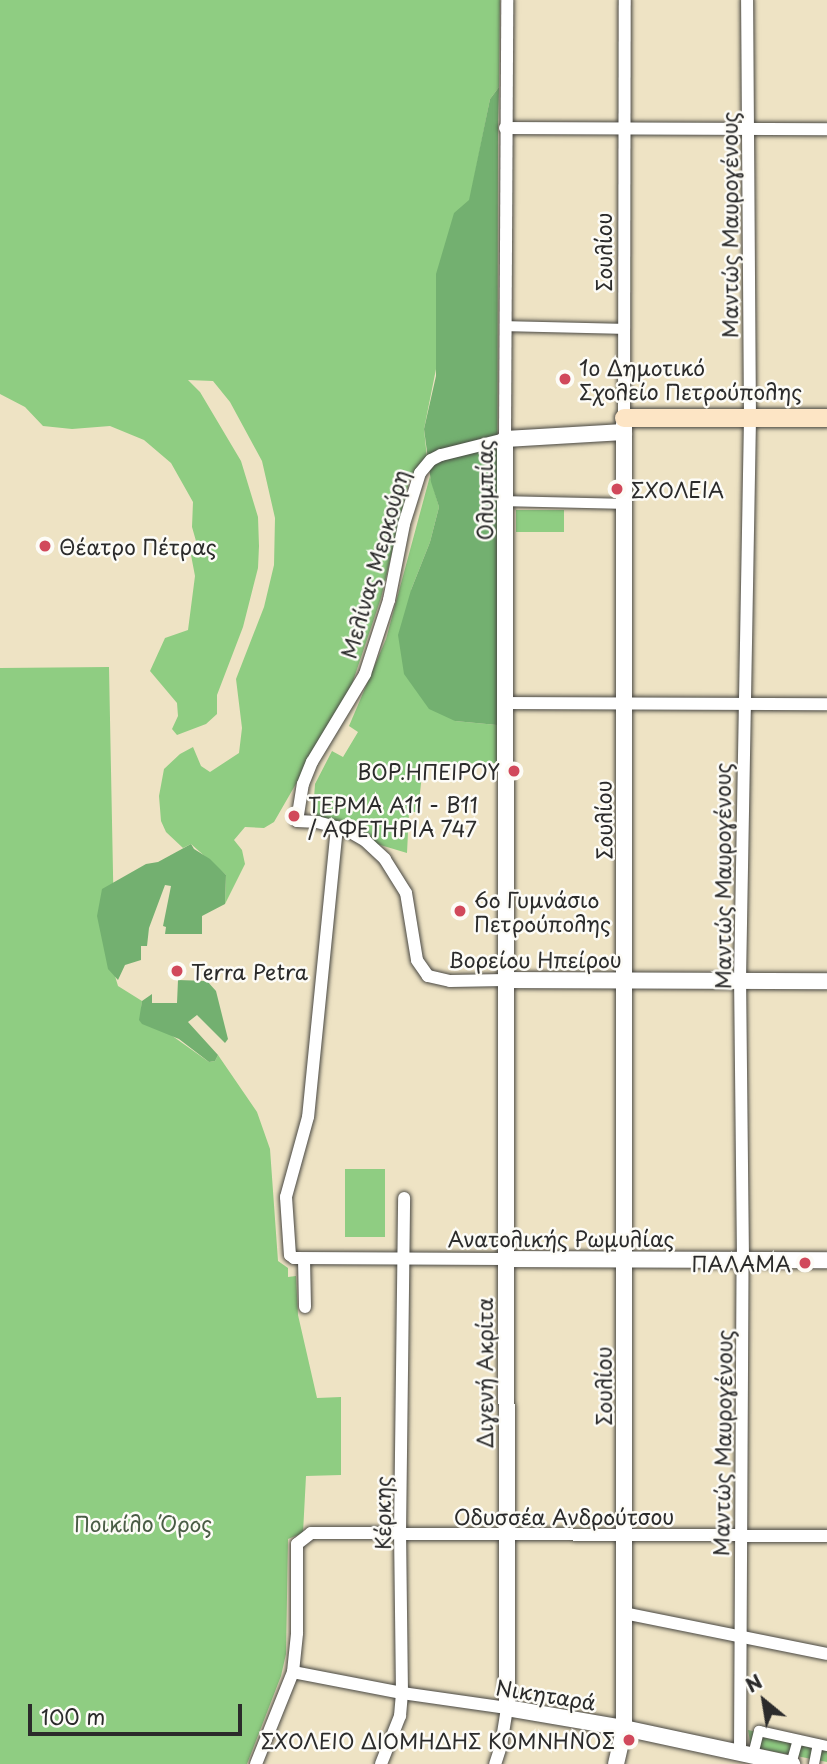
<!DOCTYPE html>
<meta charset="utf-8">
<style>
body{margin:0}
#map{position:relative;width:827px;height:1764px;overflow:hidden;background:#eee3c4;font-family:"Playpen Sans",sans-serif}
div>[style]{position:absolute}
.green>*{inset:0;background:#8fcd82}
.forest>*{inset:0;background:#73b070}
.roads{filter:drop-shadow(0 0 2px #484742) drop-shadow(0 0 2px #484742)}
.pedestrian>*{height:10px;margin:-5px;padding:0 5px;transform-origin:5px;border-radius:5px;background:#fff}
.minor>*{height:12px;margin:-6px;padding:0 6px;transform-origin:6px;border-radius:6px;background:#fff}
.tertiary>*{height:16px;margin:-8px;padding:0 8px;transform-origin:8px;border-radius:8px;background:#fff}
.secondary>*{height:18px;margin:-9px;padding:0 9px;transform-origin:9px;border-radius:9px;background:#fde5c5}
.dots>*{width:19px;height:19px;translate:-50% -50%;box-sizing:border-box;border:4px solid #fdfcf7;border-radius:50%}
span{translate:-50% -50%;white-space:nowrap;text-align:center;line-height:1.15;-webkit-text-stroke:5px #fdfcf7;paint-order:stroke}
.street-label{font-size:21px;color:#2b2b2b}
.poi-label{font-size:21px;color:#2b2b2b}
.left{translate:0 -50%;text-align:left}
.right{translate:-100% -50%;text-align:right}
.park-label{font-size:21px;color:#495c45}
.north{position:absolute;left:729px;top:1666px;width:70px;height:70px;-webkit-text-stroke:5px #fdfcf7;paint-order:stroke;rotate:330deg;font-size:19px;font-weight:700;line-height:28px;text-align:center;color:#2b2b2b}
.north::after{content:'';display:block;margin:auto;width:24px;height:32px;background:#2b2b2b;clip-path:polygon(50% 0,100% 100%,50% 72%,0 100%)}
.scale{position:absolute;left:28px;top:1704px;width:214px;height:32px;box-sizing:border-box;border:4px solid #2b2b2b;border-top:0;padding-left:9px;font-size:21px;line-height:24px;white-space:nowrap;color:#2b2b2b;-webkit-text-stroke:5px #fdfcf7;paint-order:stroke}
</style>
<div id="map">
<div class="green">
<i style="clip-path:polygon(0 0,500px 0,499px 87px,490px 99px,424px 429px,427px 458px,410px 478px,381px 598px,350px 690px,274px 822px,264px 828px,245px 827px,234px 840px,242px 850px,245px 864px,225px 904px,226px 875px,191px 844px,183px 848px,166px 832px,161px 821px,159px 796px,164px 769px,180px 754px,193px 747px,201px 766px,210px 772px,239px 753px,242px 728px,236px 679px,264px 607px,274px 565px,275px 518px,262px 461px,230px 402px,213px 381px,188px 380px,200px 392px,241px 461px,258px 517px,259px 546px,258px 568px,243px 627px,217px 695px,217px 714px,206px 724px,177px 735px,172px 729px,178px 716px,177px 703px,150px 671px,165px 638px,188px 630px,195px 576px,191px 555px,196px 541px,192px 527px,193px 502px,171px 463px,144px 440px,110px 426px,72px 429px,43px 426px,25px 407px,0 394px)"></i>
<i style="clip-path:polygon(430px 476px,439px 507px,430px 542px,411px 590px,455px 721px,497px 725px,498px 763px,423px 764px,418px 812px,409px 812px,407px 853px,377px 844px,317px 817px,314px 798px,315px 784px,332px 751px,343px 757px,358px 732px,349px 726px,386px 639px)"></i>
<i style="clip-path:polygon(516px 510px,564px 510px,564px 532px,516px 532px)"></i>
<i style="clip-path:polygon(109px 667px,115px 976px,118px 986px,142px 1001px,141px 1009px,171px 1035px,209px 1062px,215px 1061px,218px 1055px,257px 1112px,270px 1149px,278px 1261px,288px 1268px,288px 1277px,296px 1276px,298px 1315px,317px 1398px,341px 1397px,341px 1475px,306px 1476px,303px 1533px,288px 1539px,286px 1654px,281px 1676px,247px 1764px,0 1764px,0 668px)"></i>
<i style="clip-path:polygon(345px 1169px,385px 1169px,385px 1237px,345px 1237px)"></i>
<i style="clip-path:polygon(748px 1730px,757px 1732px,757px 1736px,827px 1750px,827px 1762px,751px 1747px)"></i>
</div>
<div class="forest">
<i style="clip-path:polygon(499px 87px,498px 125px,497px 725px,455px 721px,429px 709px,404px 674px,398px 635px,411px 590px,430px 542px,439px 507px,431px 482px,424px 429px,436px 376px,436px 274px,454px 213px,469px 200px,490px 99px)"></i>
<i style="clip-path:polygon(191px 844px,194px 849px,210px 859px,226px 875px,225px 904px,202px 916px,202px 934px,165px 934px,166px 927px,163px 926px,171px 886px,165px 885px,149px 928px,147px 946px,141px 946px,141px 960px,125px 965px,118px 980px,108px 969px,97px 916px,102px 889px,146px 864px,158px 862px)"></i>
<i style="clip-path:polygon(178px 980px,207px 981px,216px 991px,228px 1039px,225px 1043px,197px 1015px,188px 1022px,218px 1055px,215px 1061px,209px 1062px,179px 1039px,142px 1024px,139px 1020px,142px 1001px,152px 994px,152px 1003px,177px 1003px)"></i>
</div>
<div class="roads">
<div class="pedestrian">
<i style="left:505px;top:326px;width:119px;rotate:1.4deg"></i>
<i style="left:504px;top:501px;width:121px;rotate:1.4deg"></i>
<i style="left:753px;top:1755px;width:25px;rotate:-76deg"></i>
<i style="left:759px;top:1731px;width:70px;rotate:12.4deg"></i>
<i style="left:791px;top:1764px;width:25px;rotate:-74deg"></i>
<i style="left:814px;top:1764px;width:20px;rotate:-79deg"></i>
</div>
<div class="minor">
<i style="left:505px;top:128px;width:322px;rotate:0.2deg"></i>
<i style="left:624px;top:418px;width:418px;rotate:-89.9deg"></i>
<i style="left:505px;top:703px;width:322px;rotate:0.2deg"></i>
<i style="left:337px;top:827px;width:291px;rotate:95.7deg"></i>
<i style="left:308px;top:1117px;width:83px;rotate:105.4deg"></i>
<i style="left:286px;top:1197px;width:58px;rotate:86.1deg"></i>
<i style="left:290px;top:1255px;width:5px;rotate:37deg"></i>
<i style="left:294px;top:1258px;width:211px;rotate:0.3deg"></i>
<i style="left:505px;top:980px;width:55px;rotate:179deg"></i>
<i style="left:450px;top:981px;width:23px;rotate:-167deg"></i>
<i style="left:428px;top:976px;width:19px;rotate:-125deg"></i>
<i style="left:417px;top:960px;width:68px;rotate:-99.3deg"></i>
<i style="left:406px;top:893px;width:40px;rotate:-122deg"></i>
<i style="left:385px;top:859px;width:26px;rotate:-137deg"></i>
<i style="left:366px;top:841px;width:22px;rotate:-150deg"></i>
<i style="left:347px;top:830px;width:30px;rotate:-165deg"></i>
<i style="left:318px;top:822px;width:21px;rotate:-177deg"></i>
<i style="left:297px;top:821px;width:37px;rotate:-81deg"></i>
<i style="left:303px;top:784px;width:24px;rotate:-68deg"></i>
<i style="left:312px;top:762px;width:103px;rotate:-58.9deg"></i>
<i style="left:365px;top:674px;width:78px;rotate:-72deg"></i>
<i style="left:389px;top:600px;width:77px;rotate:-78.8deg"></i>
<i style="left:404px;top:524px;width:53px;rotate:-72.6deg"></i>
<i style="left:420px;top:473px;width:17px;rotate:-50deg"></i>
<i style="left:431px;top:460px;width:11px;rotate:-27deg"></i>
<i style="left:441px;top:455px;width:66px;rotate:-14deg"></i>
<i style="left:505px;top:439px;width:439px;rotate:-89.7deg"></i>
<i style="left:304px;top:1259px;width:48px;rotate:88.8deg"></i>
<i style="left:624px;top:1613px;width:207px;rotate:11.4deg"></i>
<i style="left:293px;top:1672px;width:111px;rotate:10.9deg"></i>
<i style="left:402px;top:1693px;width:106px;rotate:8.1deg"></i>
<i style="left:507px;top:1708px;width:38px;rotate:99deg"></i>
<i style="left:501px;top:1746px;width:19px;rotate:108deg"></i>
<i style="left:740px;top:1752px;width:492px;rotate:-89.7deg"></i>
<i style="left:743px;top:1260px;width:280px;rotate:-90.6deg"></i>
<i style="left:740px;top:980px;width:562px;rotate:-88.98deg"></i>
<i style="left:750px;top:418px;width:418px;rotate:-90.4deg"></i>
<i style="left:256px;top:1764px;width:99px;rotate:-68.1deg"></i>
<i style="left:293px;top:1672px;width:39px;rotate:-84deg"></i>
<i style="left:297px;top:1633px;width:89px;rotate:-90deg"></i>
<i style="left:297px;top:1544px;width:18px;rotate:-38deg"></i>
<i style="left:311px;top:1533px;width:516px;rotate:0.33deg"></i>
<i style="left:381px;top:1764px;width:52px;rotate:-68.4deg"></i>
<i style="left:400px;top:1716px;width:23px;rotate:-85deg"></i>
<i style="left:402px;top:1693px;width:158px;rotate:-90.7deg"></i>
<i style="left:400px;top:1535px;width:337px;rotate:-89.3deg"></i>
</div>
<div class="tertiary">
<i style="left:624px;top:432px;width:119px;rotate:176.6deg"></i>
<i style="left:505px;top:439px;width:1269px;rotate:89.91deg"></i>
<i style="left:507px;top:1708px;width:119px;rotate:9.7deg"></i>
<i style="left:624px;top:1728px;width:172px;rotate:12.1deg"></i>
<i style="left:505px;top:980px;width:322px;rotate:0.2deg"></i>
<i style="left:505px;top:1259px;width:322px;rotate:0.2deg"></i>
<i style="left:616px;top:1764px;width:37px;rotate:-77deg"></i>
<i style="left:624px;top:1728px;width:1304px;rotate:-90deg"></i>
</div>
<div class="secondary">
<i style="left:624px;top:418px;width:203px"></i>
</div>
</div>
<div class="dots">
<i style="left:565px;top:379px;background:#d1495b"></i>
<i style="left:617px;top:489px;background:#d1495b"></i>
<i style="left:45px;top:546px;background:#d1495b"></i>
<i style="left:514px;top:771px;background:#d1495b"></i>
<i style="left:294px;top:816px;background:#d1495b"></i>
<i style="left:460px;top:911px;background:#d1495b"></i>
<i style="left:177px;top:971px;background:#d1495b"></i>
<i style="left:805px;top:1263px;background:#d1495b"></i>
<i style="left:629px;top:1740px;background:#d1495b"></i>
</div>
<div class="street-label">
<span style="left:729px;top:225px;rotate:-90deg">Μαντώς Μαυρογένους</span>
<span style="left:603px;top:252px;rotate:-90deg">Σουλίου</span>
<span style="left:484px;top:490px;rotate:-90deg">Ολυμπίας</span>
<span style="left:374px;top:564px;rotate:-74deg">Μελίνας Μερκούρη</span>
<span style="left:603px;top:820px;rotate:-91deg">Σουλίου</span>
<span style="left:722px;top:876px;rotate:-90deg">Μαντώς Μαυρογένους</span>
<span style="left:535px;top:959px">Βορείου Ηπείρου</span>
<span style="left:561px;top:1238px">Ανατολικής Ρωμυλίας</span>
<span style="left:484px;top:1373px;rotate:-90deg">Διγενή Ακρίτα</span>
<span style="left:603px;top:1386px;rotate:-90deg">Σουλίου</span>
<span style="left:722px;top:1443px;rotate:-89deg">Μαντώς Μαυρογένους</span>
<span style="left:382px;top:1513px;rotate:-90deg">Κέρκης</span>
<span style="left:564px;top:1516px">Οδυσσέα Ανδρούτσου</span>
<span style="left:546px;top:1694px;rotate:9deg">Νικηταρά</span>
</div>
<div class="poi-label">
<span class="left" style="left:579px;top:379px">1ο Δημοτικό<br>Σχολείο Πετρούπολης</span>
<span class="left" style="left:631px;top:489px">ΣΧΟΛΕΙΑ</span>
<span class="left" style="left:59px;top:546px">Θέατρο Πέτρας</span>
<span class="right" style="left:500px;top:771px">ΒΟΡ.ΗΠΕΙΡΟΥ</span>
<span class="left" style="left:308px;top:816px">ΤΕΡΜΑ Α11 - Β11<br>/ ΑΦΕΤΗΡΙΑ 747</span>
<span class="left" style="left:474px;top:911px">6ο Γυμνάσιο<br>Πετρούπολης</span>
<span class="left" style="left:191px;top:971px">Terra Petra</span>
<span class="right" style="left:791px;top:1263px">ΠΑΛΑΜΑ</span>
<span class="right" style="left:615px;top:1740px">ΣΧΟΛΕΙΟ ΔΙΟΜΗΔΗΣ ΚΟΜΝΗΝΟΣ</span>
</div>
<div class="park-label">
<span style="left:143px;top:1523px">Ποικίλο Όρος</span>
</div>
<div class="north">N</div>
<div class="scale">100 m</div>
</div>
